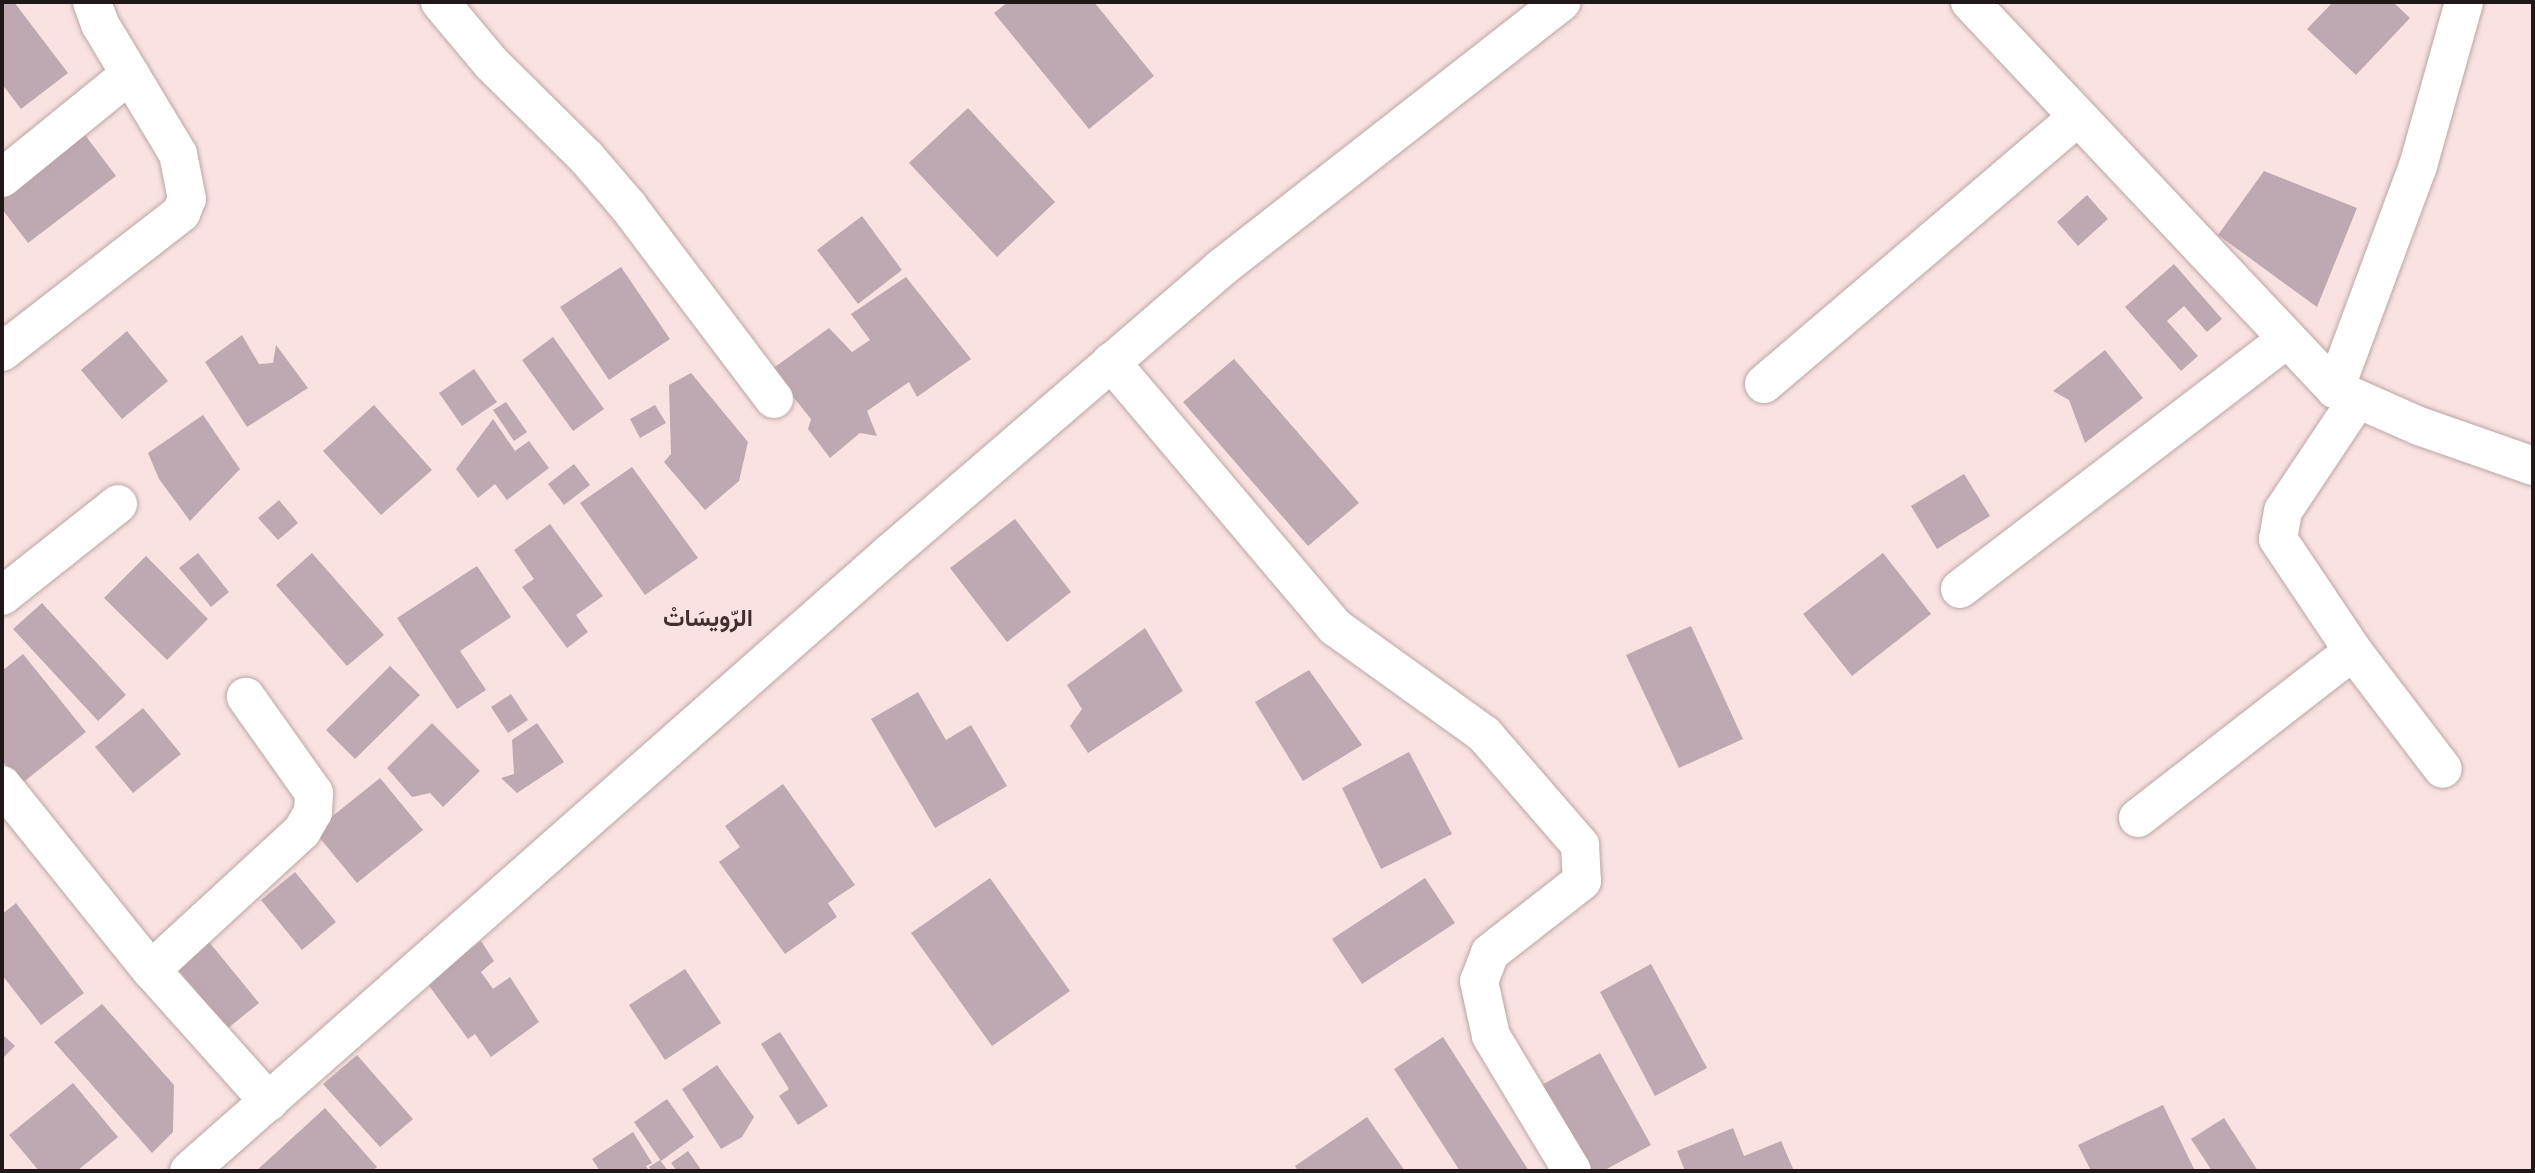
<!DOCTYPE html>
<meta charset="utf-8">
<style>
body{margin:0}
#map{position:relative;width:2535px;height:1173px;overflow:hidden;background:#fae2e2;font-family:Helvetica,Vazirmatn,sans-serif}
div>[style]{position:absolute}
.building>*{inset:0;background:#bea9b2}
.roads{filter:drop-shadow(0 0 2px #bba5a5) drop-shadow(0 0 2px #bba5a5)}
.minor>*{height:38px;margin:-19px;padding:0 19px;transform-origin:19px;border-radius:19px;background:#fff}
span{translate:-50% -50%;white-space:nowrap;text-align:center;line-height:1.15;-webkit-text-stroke:7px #fae2e2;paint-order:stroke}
.district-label{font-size:24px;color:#412f30;font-weight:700}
.frame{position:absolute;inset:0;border:4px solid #201818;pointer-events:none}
</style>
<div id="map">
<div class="building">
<i style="clip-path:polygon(2px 2px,14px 2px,68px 73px,21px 109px,2px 84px)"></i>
<i style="clip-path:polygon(1008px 2px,1094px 2px,1154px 76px,1089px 129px,994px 13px)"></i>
<i style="clip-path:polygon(2333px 2px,2393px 2px,2410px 18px,2356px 75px,2307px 29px)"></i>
<i style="clip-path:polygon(968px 108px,1055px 202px,997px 257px,909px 163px)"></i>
<i style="clip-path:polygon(79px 127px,116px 176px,28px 243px,2px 209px,2px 185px)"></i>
<i style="clip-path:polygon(2264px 171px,2357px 208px,2317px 307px,2218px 235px)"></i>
<i style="clip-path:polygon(2087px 195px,2108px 219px,2078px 246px,2057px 222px)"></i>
<i style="clip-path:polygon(862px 216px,902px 270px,858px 304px,817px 250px)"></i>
<i style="clip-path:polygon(2174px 264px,2222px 319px,2207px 332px,2184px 306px,2167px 321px,2198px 356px,2181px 371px,2125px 307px)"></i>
<i style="clip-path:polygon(621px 267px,670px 339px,609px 380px,560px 307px)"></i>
<i style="clip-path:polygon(906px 277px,971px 359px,917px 397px,909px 382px,867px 411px,877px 436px,860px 433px,830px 458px,808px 429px,811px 419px,782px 383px,761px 377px,829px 328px,852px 352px,870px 340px,851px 314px)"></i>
<i style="clip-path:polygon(127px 331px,168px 381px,122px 419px,81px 370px)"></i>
<i style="clip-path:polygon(242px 335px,259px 364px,273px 363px,276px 345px,308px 388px,247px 427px,205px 362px)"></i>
<i style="clip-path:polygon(553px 337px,604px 409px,573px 431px,522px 360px)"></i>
<i style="clip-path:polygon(2105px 350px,2143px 398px,2085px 443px,2069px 400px,2053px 391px)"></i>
<i style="clip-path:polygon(1234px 359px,1359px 503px,1308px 546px,1183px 402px)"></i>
<i style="clip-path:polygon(474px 369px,497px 402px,462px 426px,439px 393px)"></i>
<i style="clip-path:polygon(691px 373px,748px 442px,739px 481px,705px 510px,664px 462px,671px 454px,669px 385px)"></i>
<i style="clip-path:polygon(506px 402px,527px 432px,514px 441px,493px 410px)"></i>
<i style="clip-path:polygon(374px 405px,432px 470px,381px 515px,323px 451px)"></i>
<i style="clip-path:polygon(655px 405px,666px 423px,640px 438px,630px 419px)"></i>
<i style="clip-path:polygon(203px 415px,240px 469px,190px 521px,159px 479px,148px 453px)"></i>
<i style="clip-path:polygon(493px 419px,515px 451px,529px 441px,549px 468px,507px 500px,495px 484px,478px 498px,456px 469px)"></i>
<i style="clip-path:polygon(574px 464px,590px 485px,564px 505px,548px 484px)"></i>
<i style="clip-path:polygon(632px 467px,698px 558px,645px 595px,580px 503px)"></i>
<i style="clip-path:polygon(1964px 474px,1990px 516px,1937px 549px,1911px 506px)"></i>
<i style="clip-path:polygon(279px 500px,298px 523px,278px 540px,258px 518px)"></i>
<i style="clip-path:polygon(1015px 519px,1071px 592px,1007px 642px,950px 568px)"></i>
<i style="clip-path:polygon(550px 524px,603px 596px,576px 615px,588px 632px,567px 648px,522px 587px,534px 579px,514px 550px)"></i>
<i style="clip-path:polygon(198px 553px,229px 592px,211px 607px,179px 568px)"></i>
<i style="clip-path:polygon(312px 553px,384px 635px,347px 666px,276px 585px)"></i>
<i style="clip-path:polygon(1883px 553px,1931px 614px,1852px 676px,1803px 614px)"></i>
<i style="clip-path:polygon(146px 556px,208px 619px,167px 660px,104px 598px)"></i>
<i style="clip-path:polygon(477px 566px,511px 617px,460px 651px,486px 690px,457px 709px,397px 618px)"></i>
<i style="clip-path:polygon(42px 603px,126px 695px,98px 721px,13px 629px)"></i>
<i style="clip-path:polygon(1691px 626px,1743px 739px,1679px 768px,1626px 655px)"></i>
<i style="clip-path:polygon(1145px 628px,1183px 691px,1088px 753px,1070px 726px,1082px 709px,1067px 685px)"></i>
<i style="clip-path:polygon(23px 654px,86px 732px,21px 784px,2px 760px,2px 671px)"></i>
<i style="clip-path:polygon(390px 666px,420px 695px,355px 759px,326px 730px)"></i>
<i style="clip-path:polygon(1309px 670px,1362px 745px,1303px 781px,1255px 702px)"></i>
<i style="clip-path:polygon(918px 692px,946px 740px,971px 725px,1007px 786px,935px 828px,871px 719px)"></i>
<i style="clip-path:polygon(511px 694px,528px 720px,508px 733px,491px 707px)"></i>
<i style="clip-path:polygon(143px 708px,181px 754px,133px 793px,95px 747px)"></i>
<i style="clip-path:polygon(432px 723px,480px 771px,443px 807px,430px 793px,412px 797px,387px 768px)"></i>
<i style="clip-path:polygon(537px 723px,564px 762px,517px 793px,501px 778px,514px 774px,512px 740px)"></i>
<i style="clip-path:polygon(1409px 752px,1452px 834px,1381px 869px,1342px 788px)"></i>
<i style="clip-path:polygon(380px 778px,423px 830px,357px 883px,314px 831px)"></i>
<i style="clip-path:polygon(783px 784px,855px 885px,828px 903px,837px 917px,785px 954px,719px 862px,740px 847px,725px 826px)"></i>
<i style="clip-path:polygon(295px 872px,336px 922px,302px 950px,261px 900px)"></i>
<i style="clip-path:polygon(990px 878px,1070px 991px,992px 1046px,911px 933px)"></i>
<i style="clip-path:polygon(1425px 878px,1455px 923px,1362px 984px,1332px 939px)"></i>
<i style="clip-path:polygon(16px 903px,84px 993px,41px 1025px,2px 975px,2px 914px)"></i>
<i style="clip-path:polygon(481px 941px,494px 961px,481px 972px,493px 989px,510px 977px,539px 1022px,491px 1057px,475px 1034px,468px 1039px,427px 983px)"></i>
<i style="clip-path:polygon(209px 942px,259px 1003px,227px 1029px,177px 968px)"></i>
<i style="clip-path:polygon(1651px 964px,1707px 1068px,1655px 1096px,1600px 992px)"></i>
<i style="clip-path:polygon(685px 969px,721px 1023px,665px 1060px,629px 1005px)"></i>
<i style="clip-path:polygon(102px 1004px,174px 1085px,173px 1132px,152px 1153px,54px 1042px)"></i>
<i style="clip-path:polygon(780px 1032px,828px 1106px,798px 1125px,779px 1096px,789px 1089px,761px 1044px)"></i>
<i style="clip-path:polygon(2px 1034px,15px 1046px,2px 1059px)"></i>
<i style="clip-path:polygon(1443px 1037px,1529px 1171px,1460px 1171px,1394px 1069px)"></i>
<i style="clip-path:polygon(1600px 1053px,1651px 1145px,1603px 1171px,1585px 1171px,1538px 1087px)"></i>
<i style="clip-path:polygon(357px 1055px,413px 1119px,380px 1147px,323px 1084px)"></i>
<i style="clip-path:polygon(717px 1065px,754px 1117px,742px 1137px,721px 1149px,682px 1089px)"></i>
<i style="clip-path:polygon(73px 1083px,118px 1137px,77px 1171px,39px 1171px,9px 1135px)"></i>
<i style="clip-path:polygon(667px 1099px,694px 1137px,661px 1161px,634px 1122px)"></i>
<i style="clip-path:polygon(2163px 1105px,2195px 1171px,2091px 1171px,2078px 1145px)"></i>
<i style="clip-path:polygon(325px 1108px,377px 1167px,372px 1171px,256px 1171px)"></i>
<i style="clip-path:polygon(1367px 1117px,1405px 1171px,1298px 1171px,1295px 1166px)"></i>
<i style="clip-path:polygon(2224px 1118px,2258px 1171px,2212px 1171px,2191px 1139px)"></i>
<i style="clip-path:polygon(1733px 1128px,1744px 1156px,1781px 1141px,1794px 1171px,1685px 1171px,1677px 1151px)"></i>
<i style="clip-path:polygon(633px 1132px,652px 1163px,646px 1166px,649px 1171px,600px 1171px,592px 1159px)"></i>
<i style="clip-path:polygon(688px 1151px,702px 1171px,677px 1171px,671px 1163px)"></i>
<i style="clip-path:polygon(660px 1160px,668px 1171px,652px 1171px,649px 1167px)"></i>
</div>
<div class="roads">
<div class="minor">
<i style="left:440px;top:2px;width:80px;rotate:50.1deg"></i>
<i style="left:491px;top:63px;width:135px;rotate:44.7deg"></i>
<i style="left:587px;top:158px;width:63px;rotate:49.5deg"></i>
<i style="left:628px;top:206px;width:242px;rotate:52.9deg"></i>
<i style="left:1970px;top:2px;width:532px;rotate:46.68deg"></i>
<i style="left:2335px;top:389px;width:92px;rotate:23.8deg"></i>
<i style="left:2419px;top:426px;width:121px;rotate:19.3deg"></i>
<i style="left:2px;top:178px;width:165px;rotate:-39.1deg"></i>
<i style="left:2px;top:352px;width:227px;rotate:-37.8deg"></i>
<i style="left:181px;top:213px;width:15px;rotate:-67deg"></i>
<i style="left:187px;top:199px;width:46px;rotate:-101.3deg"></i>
<i style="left:178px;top:154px;width:152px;rotate:-121deg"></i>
<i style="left:100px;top:24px;width:23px;rotate:-110deg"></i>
<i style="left:1111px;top:362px;width:347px;rotate:49.8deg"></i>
<i style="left:1335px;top:627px;width:183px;rotate:35.7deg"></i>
<i style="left:1484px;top:734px;width:147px;rotate:49.1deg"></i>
<i style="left:1580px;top:845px;width:36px;rotate:87deg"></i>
<i style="left:1582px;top:881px;width:117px;rotate:142deg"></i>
<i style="left:1490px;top:953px;width:30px;rotate:111deg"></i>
<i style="left:1479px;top:981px;width:56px;rotate:77.7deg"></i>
<i style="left:1491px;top:1036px;width:157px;rotate:59deg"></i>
<i style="left:1764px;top:384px;width:411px;rotate:-40.4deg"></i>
<i style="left:2335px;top:389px;width:238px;rotate:-69.6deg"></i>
<i style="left:2418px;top:166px;width:170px;rotate:-74.3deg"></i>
<i style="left:2357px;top:400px;width:133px;rotate:123.7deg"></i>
<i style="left:2283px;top:511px;width:28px;rotate:100deg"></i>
<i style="left:2278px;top:539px;width:135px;rotate:56.2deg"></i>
<i style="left:2353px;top:651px;width:148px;rotate:52.7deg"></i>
<i style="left:1960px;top:589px;width:412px;rotate:-37.4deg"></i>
<i style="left:2px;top:596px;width:148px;rotate:-38.4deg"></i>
<i style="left:2px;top:785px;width:238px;rotate:51.2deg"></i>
<i style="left:151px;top:970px;width:177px;rotate:48.2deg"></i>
<i style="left:2138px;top:818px;width:272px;rotate:-37.8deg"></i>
<i style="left:151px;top:970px;width:205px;rotate:-42.6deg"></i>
<i style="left:302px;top:831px;width:22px;rotate:-60deg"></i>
<i style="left:313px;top:812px;width:19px;rotate:-87deg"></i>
<i style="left:314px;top:793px;width:118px;rotate:-125.3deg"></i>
<i style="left:189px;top:1171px;width:935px;rotate:-41.4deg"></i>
<i style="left:890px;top:553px;width:437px;rotate:-40.7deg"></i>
<i style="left:1221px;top:268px;width:432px;rotate:-38deg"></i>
</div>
</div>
<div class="district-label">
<span style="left:708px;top:618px">الرّويسَاتْ</span>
</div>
<div class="frame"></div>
</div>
